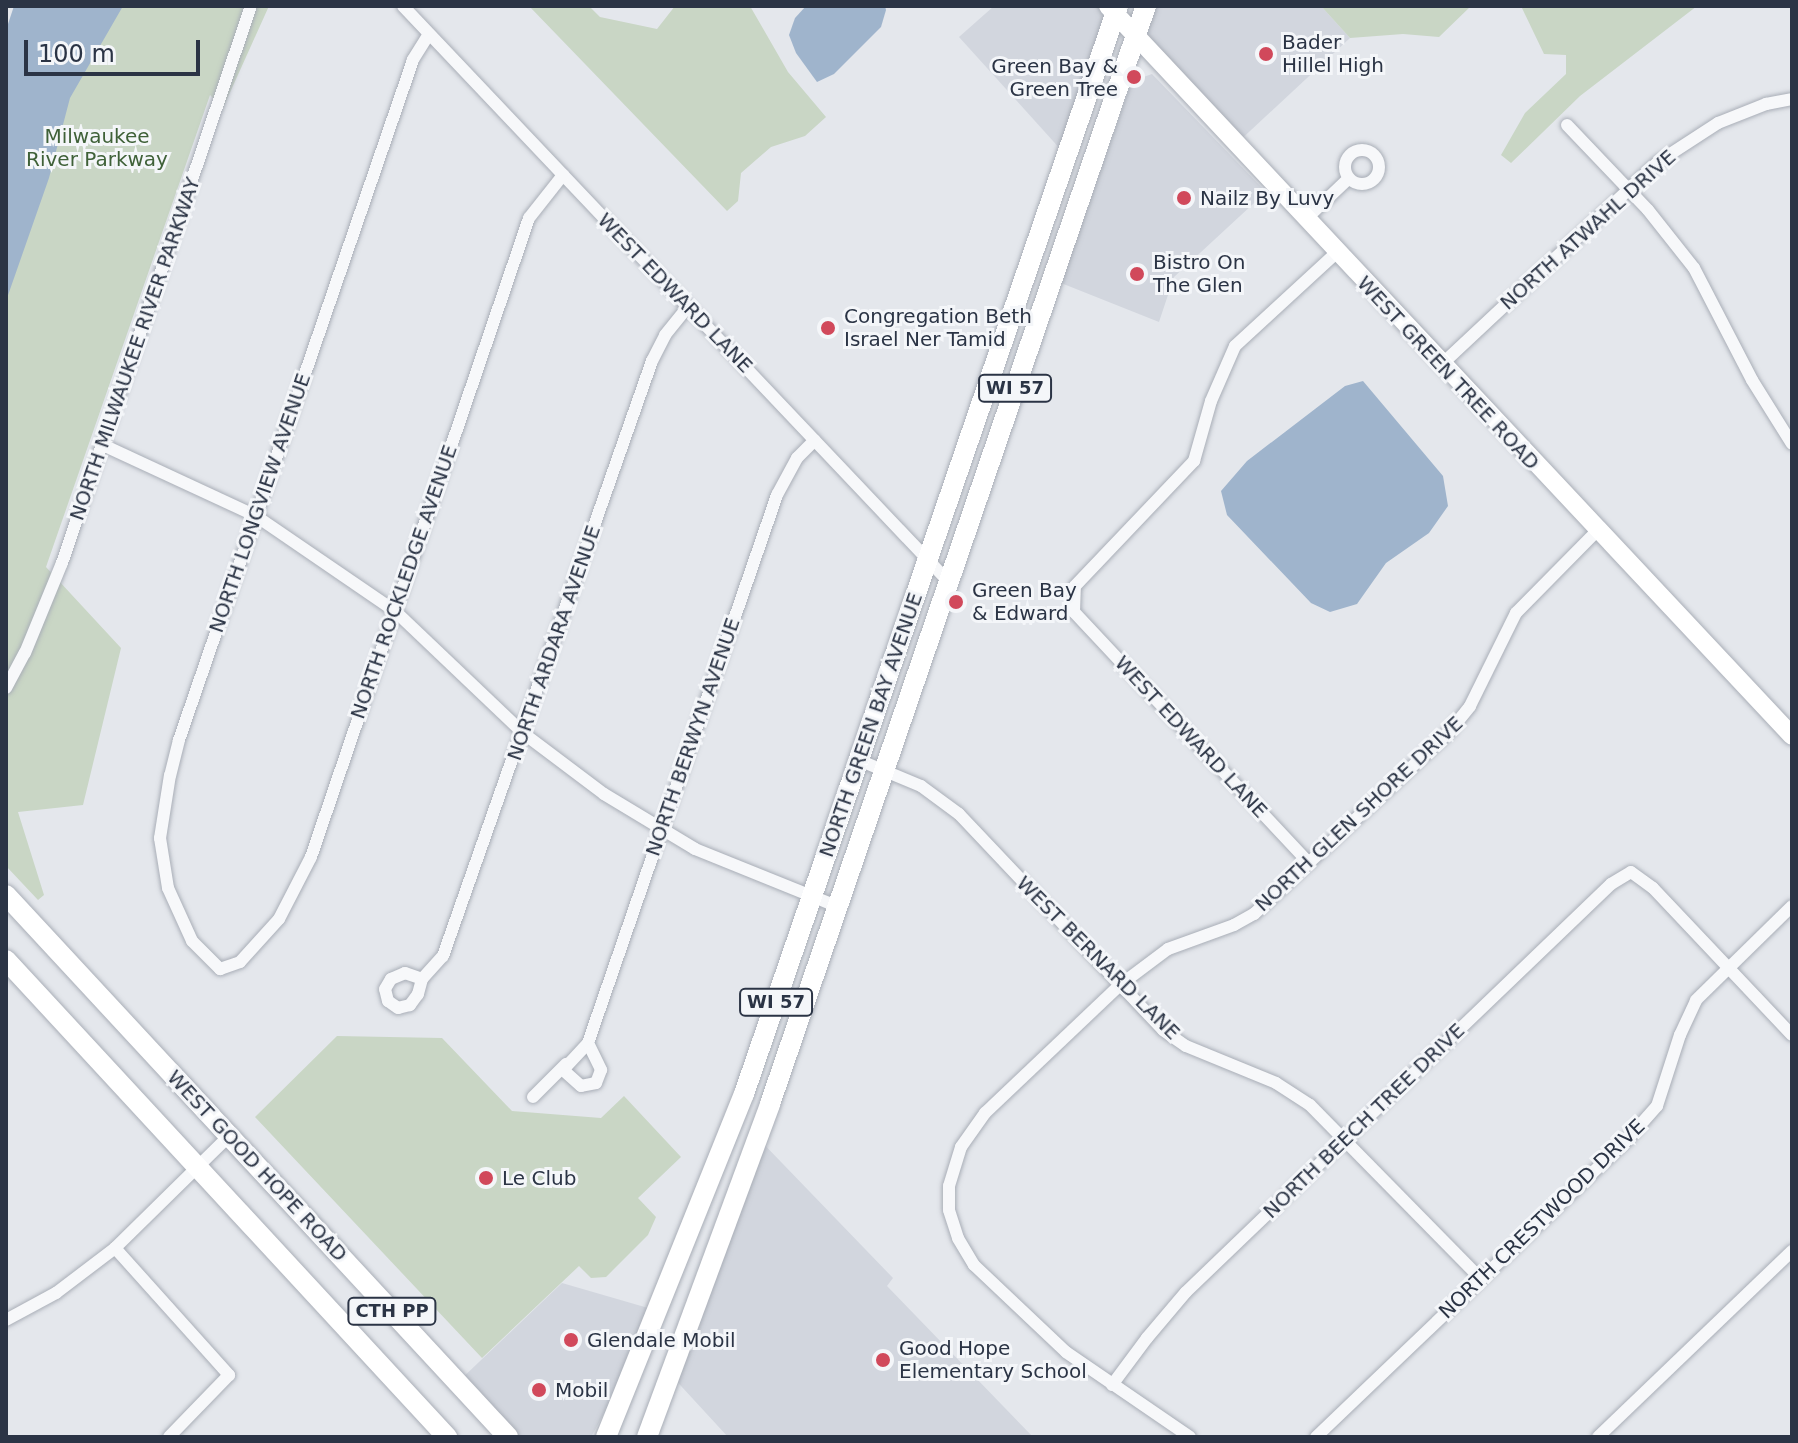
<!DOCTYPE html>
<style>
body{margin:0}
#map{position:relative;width:1798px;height:1443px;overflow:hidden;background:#e4e7ec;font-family:"DejaVu Sans",sans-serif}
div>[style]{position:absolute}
.built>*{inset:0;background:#d2d6de}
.green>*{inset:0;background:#c9d6c5}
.water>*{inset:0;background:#9fb4cc}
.roads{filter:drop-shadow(0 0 2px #a9aeb7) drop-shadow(0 0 2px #a9aeb7)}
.street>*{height:12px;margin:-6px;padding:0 6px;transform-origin:6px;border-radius:6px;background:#f7f8fa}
.street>.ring{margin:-6px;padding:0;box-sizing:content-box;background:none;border:12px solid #f7f8fa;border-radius:50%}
.secondary>*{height:18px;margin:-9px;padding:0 9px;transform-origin:9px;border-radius:9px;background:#fff}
.primary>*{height:20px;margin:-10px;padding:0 10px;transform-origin:10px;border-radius:10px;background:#fff}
.dots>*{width:22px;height:22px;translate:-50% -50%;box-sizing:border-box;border:4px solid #f4f6f9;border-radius:50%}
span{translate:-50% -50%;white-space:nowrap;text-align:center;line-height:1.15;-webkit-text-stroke:6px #f4f6f9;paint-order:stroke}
.shield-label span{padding:2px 6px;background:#f4f6f9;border:2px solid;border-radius:6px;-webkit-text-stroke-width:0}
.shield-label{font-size:18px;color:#2b3445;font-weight:700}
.poi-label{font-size:20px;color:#2b3445}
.left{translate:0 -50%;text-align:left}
.right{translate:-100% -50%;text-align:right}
.park-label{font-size:20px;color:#3f6138}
.street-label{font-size:20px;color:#2b3445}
.frame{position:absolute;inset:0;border:8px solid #2b3445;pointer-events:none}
.scale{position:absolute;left:24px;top:40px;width:176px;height:36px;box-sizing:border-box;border:4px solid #2b3445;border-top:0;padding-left:10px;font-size:24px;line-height:28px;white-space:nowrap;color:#2b3445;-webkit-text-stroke:6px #f4f6f9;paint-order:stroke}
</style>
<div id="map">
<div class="built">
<i style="clip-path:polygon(994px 6px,1108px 6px,1062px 151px,959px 37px)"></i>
<i style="clip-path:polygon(1146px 6px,1321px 6px,1350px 38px,1235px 145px,1135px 35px)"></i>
<i style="clip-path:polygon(1152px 74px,1266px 192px,1174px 277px,1159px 322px,1061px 283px,1132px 81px)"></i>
<i style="clip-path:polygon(757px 1137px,893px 1278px,887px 1286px,1033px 1437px,728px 1437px,670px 1374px)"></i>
<i style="clip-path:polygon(562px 1283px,655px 1310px,641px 1346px,591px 1437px,508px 1437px,458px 1382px)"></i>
</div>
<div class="green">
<i style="clip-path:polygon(56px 6px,269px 6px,223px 108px,210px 95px,46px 567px,121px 648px,83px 805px,18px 812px,44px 895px,38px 900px,6px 866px,6px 134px)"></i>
<i style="clip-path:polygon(529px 6px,589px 6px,600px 17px,657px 29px,675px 6px,750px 6px,788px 72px,826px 117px,805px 136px,771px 147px,741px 173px,738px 201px,727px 211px)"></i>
<i style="clip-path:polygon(1321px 6px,1471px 6px,1439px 37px,1403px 34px,1350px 38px)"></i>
<i style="clip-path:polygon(1521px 6px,1697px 6px,1580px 96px,1511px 163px,1501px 155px,1525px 113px,1566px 74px,1566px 55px,1544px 54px)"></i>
<i style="clip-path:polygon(337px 1036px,442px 1038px,512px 1111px,601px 1118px,624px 1096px,681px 1157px,638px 1198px,656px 1217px,648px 1235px,606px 1277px,591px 1278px,579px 1266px,482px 1358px,255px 1117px)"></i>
</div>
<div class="water">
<i style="clip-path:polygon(14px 6px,123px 6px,70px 98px,49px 178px,6px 301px,6px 30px)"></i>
<i style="clip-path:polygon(806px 6px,885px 6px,886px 10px,881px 27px,834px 74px,817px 82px,796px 53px,789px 35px,795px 18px)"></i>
<i style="clip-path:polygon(1363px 381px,1443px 476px,1448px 506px,1429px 533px,1386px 563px,1357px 604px,1330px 612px,1311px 603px,1227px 515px,1221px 491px,1247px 461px,1345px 386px)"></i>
</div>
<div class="roads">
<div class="street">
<i style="left:403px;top:6px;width:791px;rotate:46.54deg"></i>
<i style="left:429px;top:34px;width:31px;rotate:122deg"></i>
<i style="left:413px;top:60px;width:719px;rotate:108.99deg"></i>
<i style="left:179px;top:740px;width:36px;rotate:104deg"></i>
<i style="left:170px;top:775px;width:64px;rotate:99deg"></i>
<i style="left:160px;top:838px;width:51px;rotate:80.9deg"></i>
<i style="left:168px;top:888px;width:58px;rotate:65.6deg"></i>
<i style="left:192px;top:941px;width:40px;rotate:45deg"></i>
<i style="left:220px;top:969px;width:21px;rotate:-19deg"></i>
<i style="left:240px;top:962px;width:58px;rotate:-47.8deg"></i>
<i style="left:279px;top:919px;width:70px;rotate:-62.7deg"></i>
<i style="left:311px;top:857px;width:675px;rotate:-71.16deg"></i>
<i style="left:529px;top:218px;width:55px;rotate:-51.7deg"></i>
<i style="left:1567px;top:125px;width:117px;rotate:46.4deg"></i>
<i style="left:1648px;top:210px;width:74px;rotate:51.6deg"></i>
<i style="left:1694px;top:268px;width:126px;rotate:62.6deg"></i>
<i style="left:1752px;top:380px;width:75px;rotate:58deg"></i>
<i class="ring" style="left:1345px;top:150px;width:22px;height:22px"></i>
<i style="left:1306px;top:219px;width:59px;rotate:-43.6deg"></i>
<i style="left:1441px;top:365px;width:297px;rotate:-43.1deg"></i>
<i style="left:1658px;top:162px;width:72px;rotate:-33deg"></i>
<i style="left:1718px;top:123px;width:52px;rotate:-21.6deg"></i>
<i style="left:1766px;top:104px;width:26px;rotate:-11deg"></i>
<i style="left:103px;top:445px;width:169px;rotate:24.9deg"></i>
<i style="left:256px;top:516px;width:168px;rotate:34.4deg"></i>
<i style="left:395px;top:611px;width:177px;rotate:43.6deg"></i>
<i style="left:523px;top:733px;width:101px;rotate:37deg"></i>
<i style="left:604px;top:794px;width:106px;rotate:31.1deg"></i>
<i style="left:695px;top:849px;width:152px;rotate:22deg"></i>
<i style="left:6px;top:688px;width:40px;rotate:-62deg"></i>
<i style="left:25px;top:653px;width:97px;rotate:-67.7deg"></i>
<i style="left:62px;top:563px;width:588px;rotate:-71.26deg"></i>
<i style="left:861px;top:761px;width:65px;rotate:22.6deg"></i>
<i style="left:921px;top:786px;width:47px;rotate:36.4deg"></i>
<i style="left:959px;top:814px;width:297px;rotate:46.6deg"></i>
<i style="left:1163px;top:1030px;width:28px;rotate:35deg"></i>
<i style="left:1186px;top:1046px;width:97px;rotate:22.3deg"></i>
<i style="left:1276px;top:1083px;width:40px;rotate:32.9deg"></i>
<i style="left:1310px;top:1105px;width:243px;rotate:45.5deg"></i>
<i style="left:1309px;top:863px;width:344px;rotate:-133.1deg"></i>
<i style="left:1074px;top:612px;width:26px;rotate:-88deg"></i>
<i style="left:1075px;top:586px;width:173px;rotate:-46.4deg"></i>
<i style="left:1194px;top:461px;width:62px;rotate:-74.2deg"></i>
<i style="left:1211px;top:401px;width:60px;rotate:-66.4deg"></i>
<i style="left:1235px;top:346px;width:137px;rotate:-42.6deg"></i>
<i style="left:422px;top:979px;width:16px;rotate:105deg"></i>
<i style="left:418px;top:994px;width:14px;rotate:126deg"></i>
<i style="left:410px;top:1005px;width:12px;rotate:166deg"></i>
<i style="left:398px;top:1008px;width:12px;rotate:-145deg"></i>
<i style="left:388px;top:1001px;width:12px;rotate:-104deg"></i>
<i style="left:385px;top:989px;width:12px;rotate:-59deg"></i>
<i style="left:391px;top:979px;width:15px;rotate:-23deg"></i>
<i style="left:405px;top:973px;width:18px;rotate:19deg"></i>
<i style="left:422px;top:979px;width:31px;rotate:-48deg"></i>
<i style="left:443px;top:956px;width:631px;rotate:-70.65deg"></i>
<i style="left:652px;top:361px;width:29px;rotate:-63deg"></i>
<i style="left:665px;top:335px;width:36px;rotate:-51deg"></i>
<i style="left:588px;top:1043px;width:30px;rotate:64deg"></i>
<i style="left:601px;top:1070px;width:14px;rotate:111deg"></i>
<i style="left:596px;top:1083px;width:15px;rotate:169deg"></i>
<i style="left:581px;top:1086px;width:24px;rotate:-138deg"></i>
<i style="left:563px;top:1070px;width:37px;rotate:-47deg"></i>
<i style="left:588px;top:1043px;width:580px;rotate:-70.97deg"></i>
<i style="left:777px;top:495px;width:42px;rotate:-61.6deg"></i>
<i style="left:797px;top:458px;width:25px;rotate:-45deg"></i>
<i style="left:533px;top:1097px;width:47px;rotate:-45deg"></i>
<i style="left:115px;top:1248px;width:171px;rotate:48.1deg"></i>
<i style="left:229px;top:1375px;width:86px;rotate:134.1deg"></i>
<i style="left:6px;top:1320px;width:57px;rotate:-28.4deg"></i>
<i style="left:56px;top:1293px;width:74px;rotate:-37.3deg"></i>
<i style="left:115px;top:1248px;width:160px;rotate:-44.5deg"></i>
<i style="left:1112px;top:1385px;width:59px;rotate:-53.3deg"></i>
<i style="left:1147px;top:1338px;width:60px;rotate:-49.7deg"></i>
<i style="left:1186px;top:1292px;width:589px;rotate:-43.83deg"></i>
<i style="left:1611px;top:884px;width:23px;rotate:-31deg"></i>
<i style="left:1631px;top:872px;width:27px;rotate:36deg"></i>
<i style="left:1653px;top:888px;width:202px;rotate:46.6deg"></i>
<i style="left:1190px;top:1437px;width:150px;rotate:-145.6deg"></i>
<i style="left:1066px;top:1352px;width:127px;rotate:-136.6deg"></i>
<i style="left:974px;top:1265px;width:31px;rotate:-121deg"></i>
<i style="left:958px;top:1238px;width:29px;rotate:-108deg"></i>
<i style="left:949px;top:1210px;width:24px;rotate:-90deg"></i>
<i style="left:949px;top:1186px;width:41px;rotate:-72.9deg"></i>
<i style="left:961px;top:1147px;width:42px;rotate:-54.8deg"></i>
<i style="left:985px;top:1113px;width:186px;rotate:-43.5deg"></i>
<i style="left:1120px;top:985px;width:60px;rotate:-36.9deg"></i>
<i style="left:1168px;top:949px;width:70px;rotate:-20deg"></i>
<i style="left:1234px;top:925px;width:23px;rotate:-29deg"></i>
<i style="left:1254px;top:914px;width:268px;rotate:-43deg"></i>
<i style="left:1450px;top:731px;width:32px;rotate:-51deg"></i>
<i style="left:1470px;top:706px;width:104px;rotate:-63.7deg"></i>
<i style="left:1516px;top:613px;width:115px;rotate:-45.4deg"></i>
<i style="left:1316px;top:1437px;width:429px;rotate:-43.7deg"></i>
<i style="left:1626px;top:1141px;width:47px;rotate:-48.5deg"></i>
<i style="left:1657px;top:1106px;width:75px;rotate:-72.1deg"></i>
<i style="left:1680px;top:1035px;width:38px;rotate:-65deg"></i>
<i style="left:1696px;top:1000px;width:134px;rotate:-44.4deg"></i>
<i style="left:1598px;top:1437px;width:269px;rotate:-43.8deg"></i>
</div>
<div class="secondary">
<i style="left:1108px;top:6px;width:1000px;rotate:46.86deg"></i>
</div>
<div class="primary">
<i style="left:6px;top:895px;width:739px;rotate:47.19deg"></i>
<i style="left:6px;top:960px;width:650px;rotate:47.25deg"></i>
<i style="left:606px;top:1437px;width:370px;rotate:-68.1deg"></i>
<i style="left:744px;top:1094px;width:1150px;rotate:-71.03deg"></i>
<i style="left:647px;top:1437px;width:355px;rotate:-69.7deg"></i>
<i style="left:770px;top:1104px;width:1161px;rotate:-71.1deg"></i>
</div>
</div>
<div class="dots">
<i style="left:1266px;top:54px;background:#d1495b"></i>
<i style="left:1134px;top:77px;background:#d1495b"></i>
<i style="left:1184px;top:198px;background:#d1495b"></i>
<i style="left:1137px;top:274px;background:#d1495b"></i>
<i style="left:828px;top:328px;background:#d1495b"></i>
<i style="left:956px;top:602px;background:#d1495b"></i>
<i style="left:486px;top:1178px;background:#d1495b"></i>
<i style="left:571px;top:1340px;background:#d1495b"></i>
<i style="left:883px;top:1360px;background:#d1495b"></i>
<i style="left:539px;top:1390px;background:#d1495b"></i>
</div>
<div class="shield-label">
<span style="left:1015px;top:388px">WI 57</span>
<span style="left:776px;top:1002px">WI 57</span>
<span style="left:392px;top:1311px">CTH PP</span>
</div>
<div class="poi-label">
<span class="left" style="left:1282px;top:54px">Bader<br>Hillel High</span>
<span class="right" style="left:1118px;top:78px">Green Bay &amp;<br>Green Tree</span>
<span class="left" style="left:1200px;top:198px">Nailz By Luvy</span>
<span class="left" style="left:1153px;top:274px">Bistro On<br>The Glen</span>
<span class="left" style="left:844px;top:328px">Congregation Beth<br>Israel Ner Tamid</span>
<span class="left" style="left:972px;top:602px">Green Bay<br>&amp; Edward</span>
<span class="left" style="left:502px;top:1178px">Le Club</span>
<span class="left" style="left:587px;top:1340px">Glendale Mobil</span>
<span class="left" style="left:899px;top:1360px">Good Hope<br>Elementary School</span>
<span class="left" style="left:555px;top:1390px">Mobil</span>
</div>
<div class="park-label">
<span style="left:97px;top:148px">Milwaukee<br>River Parkway</span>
</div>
<div class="street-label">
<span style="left:1588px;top:230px;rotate:-42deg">NORTH ATWAHL DRIVE</span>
<span style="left:675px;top:293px;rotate:46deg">WEST EDWARD LANE</span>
<span style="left:135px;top:349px;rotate:-71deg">NORTH MILWAUKEE RIVER PARKWAY</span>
<span style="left:1448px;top:373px;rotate:47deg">WEST GREEN TREE ROAD</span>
<span style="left:260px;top:503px;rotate:-71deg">NORTH LONGVIEW AVENUE</span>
<span style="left:404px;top:582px;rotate:-71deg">NORTH ROCKLEDGE AVENUE</span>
<span style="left:554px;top:643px;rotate:-71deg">NORTH ARDARA AVENUE</span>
<span style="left:871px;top:725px;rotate:-71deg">NORTH GREEN BAY AVENUE</span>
<span style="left:693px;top:737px;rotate:-71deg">NORTH BERWYN AVENUE</span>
<span style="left:1191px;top:737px;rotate:47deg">WEST EDWARD LANE</span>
<span style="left:1359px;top:814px;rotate:-43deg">NORTH GLEN SHORE DRIVE</span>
<span style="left:1098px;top:958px;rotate:45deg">WEST BERNARD LANE</span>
<span style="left:1364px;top:1121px;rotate:-44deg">NORTH BEECH TREE DRIVE</span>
<span style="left:257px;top:1166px;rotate:47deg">WEST GOOD HOPE ROAD</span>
<span style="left:1542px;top:1219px;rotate:-44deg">NORTH CRESTWOOD DRIVE</span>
</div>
<div class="frame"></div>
<div class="scale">100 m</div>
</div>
